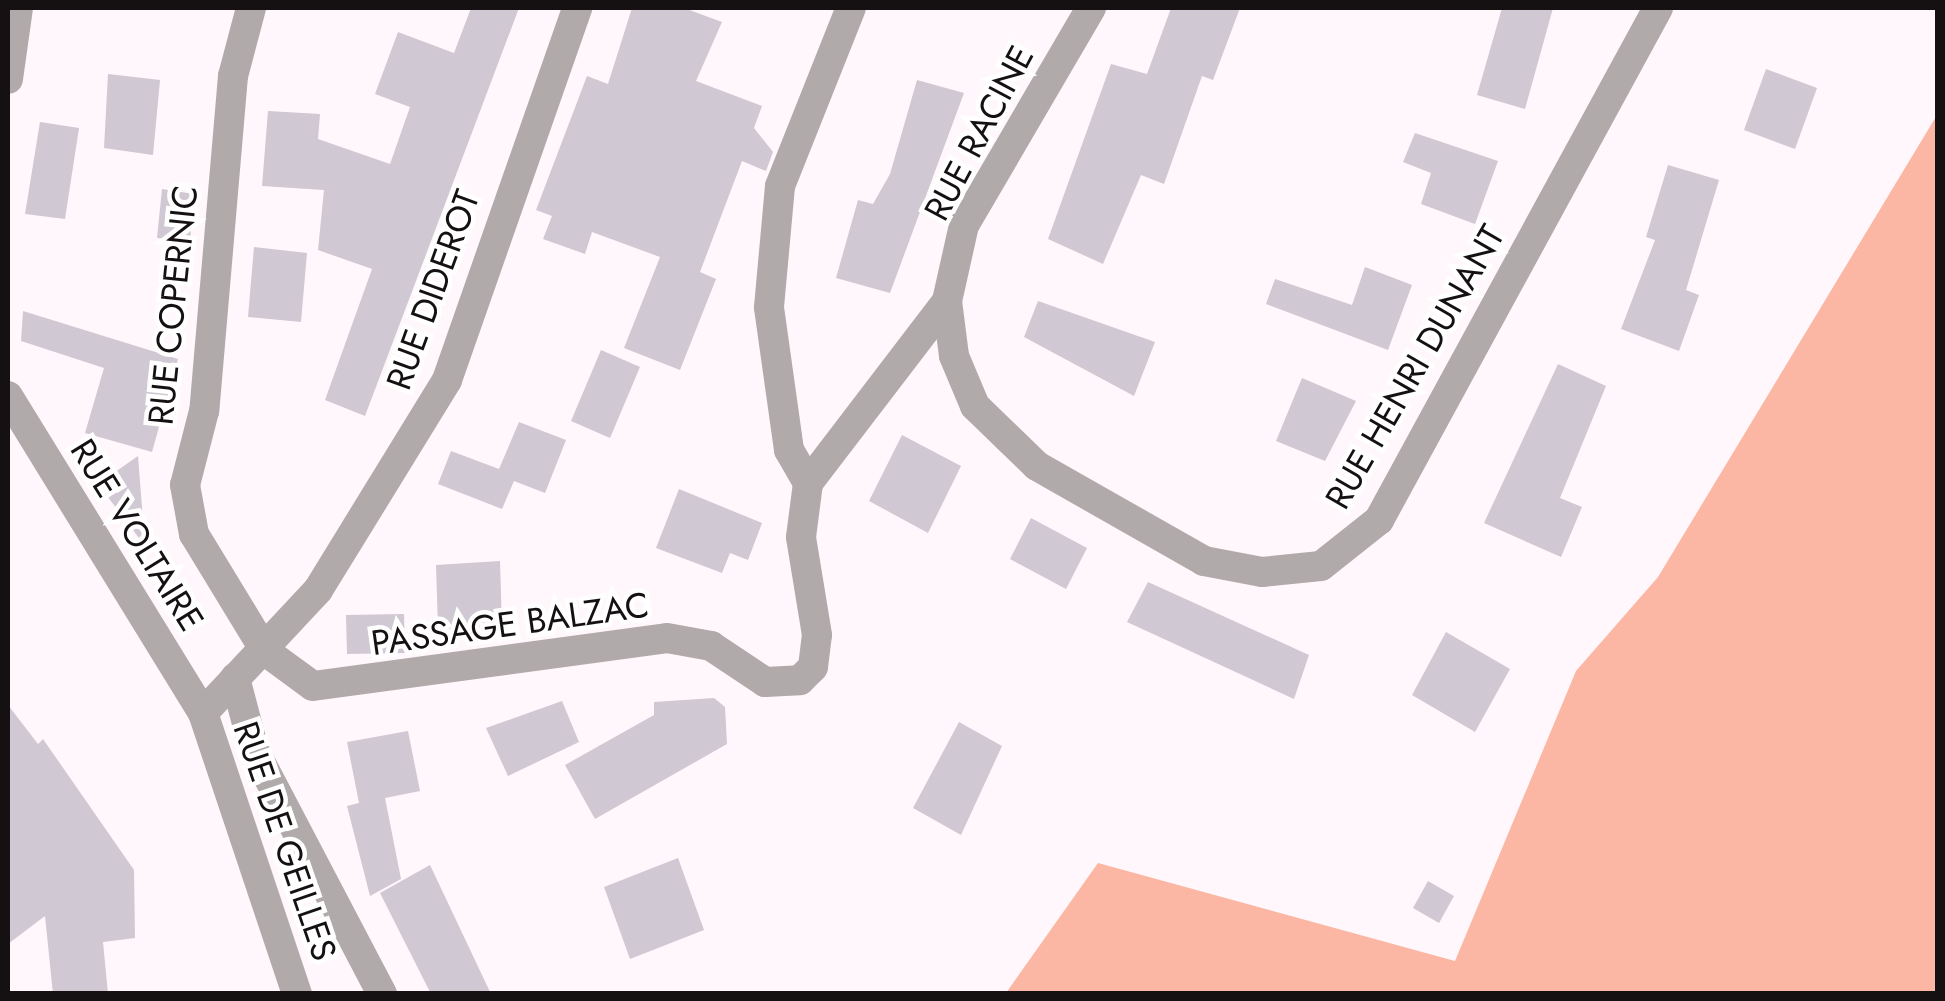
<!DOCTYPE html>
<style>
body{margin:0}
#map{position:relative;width:1945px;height:1001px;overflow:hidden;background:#fff7fb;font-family:Jost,sans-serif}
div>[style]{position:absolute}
.forest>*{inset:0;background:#fbb7a3}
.building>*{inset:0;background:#d0c8d3}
.minor>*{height:30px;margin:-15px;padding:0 15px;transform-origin:15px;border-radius:15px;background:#b0aaaa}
span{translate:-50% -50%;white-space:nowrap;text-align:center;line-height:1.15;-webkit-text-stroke:9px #fff;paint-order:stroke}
.street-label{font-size:35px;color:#151113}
.frame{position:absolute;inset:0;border:10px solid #151113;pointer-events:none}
</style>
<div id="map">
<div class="forest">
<i style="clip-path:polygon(1937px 115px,1937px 993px,1006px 993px,1098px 863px,1455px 961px,1576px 671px,1658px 577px)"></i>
</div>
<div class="building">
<i style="clip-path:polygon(471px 8px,519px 8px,365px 416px,325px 400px,372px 269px,318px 250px,324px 190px,262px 186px,268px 111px,320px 114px,318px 139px,390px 164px,410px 107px,375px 94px,398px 32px,454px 53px)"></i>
<i style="clip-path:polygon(632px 8px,684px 8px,722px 22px,696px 81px,762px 106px,754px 128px,773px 152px,766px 171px,742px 161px,700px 272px,716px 279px,680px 370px,624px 348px,660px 257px,592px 232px,585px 254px,543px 239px,552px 216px,536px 210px,587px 76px,608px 84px)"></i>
<i style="clip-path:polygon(1171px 8px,1240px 8px,1213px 80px,1202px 76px,1164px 184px,1141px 175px,1103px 264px,1048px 239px,1111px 64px,1147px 74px)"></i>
<i style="clip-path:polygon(1502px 8px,1553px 8px,1525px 109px,1477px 95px)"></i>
<i style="clip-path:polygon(1766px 69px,1817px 88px,1795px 149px,1744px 130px)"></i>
<i style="clip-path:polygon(108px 74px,160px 80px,153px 155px,104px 148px)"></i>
<i style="clip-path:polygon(917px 80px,964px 93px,890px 293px,836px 278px,858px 200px,873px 204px,890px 174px)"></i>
<i style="clip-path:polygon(40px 122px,79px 128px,65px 219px,25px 214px)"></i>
<i style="clip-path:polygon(1415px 133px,1498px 161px,1475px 224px,1421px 204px,1431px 173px,1403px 162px)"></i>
<i style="clip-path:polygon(1668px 165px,1719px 180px,1686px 290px,1699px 295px,1679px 351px,1621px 329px,1655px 240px,1646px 237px)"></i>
<i style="clip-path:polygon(162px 189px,194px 194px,190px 242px,157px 238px)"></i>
<i style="clip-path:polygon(254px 247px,307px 253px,301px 322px,248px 317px)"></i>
<i style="clip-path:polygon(1365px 267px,1412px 285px,1388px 350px,1266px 304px,1275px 279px,1352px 305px)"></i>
<i style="clip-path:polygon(1038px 301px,1155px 342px,1134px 396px,1024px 337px)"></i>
<i style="clip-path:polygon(23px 311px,178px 359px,152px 452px,85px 433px,104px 368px,21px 341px)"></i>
<i style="clip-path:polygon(601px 350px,640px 367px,610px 438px,571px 421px)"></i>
<i style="clip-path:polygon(1558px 364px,1606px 386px,1560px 498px,1582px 507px,1561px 557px,1484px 523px)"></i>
<i style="clip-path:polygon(1302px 378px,1356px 401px,1325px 461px,1276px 441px)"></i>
<i style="clip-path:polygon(519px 422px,566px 440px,545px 493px,514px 481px,502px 509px,438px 484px,451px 451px,499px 469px)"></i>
<i style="clip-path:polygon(902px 435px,961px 466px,928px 533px,869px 501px)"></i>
<i style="clip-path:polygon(138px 456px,145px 546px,98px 484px)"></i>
<i style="clip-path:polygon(679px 489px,762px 523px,748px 560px,730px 553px,722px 573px,656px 548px)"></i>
<i style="clip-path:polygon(1031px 518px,1087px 548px,1066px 589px,1010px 559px)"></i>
<i style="clip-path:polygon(500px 561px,502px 627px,438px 629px,436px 565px)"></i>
<i style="clip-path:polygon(1148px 582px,1309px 655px,1294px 699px,1127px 622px)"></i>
<i style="clip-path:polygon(404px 614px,405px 653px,347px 654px,346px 615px)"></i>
<i style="clip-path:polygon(1446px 632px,1510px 669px,1475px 732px,1412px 695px)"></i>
<i style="clip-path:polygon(714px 698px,725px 707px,727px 744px,595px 819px,565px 765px,654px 715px,654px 702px)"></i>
<i style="clip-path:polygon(562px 701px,579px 742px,508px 776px,486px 728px)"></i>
<i style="clip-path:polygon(8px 705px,38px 744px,43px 739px,134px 870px,135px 938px,103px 942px,108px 994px,53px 994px,45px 916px,8px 944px)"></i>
<i style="clip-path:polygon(959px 722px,1002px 746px,961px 835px,913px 808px)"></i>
<i style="clip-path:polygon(408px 731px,420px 791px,385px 798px,401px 879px,370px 896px,347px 806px,359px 803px,347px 742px)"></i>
<i style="clip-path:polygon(678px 858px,704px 930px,630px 959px,604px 887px)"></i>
<i style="clip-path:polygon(430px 865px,491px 994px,431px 994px,380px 893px)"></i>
<i style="clip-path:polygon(1428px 881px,1454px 896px,1439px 923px,1413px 908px)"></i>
</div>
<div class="minor">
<i style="left:251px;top:8px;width:70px;rotate:104.8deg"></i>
<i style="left:233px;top:76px;width:336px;rotate:94.9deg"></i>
<i style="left:204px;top:411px;width:76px;rotate:104.4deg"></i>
<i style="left:185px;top:485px;width:50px;rotate:79.6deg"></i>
<i style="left:194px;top:534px;width:137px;rotate:58.7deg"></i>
<i style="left:265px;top:651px;width:59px;rotate:36.1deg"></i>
<i style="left:313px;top:686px;width:357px;rotate:-7.7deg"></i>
<i style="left:667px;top:638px;width:45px;rotate:10.3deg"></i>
<i style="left:711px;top:646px;width:65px;rotate:33.7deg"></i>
<i style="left:765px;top:682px;width:35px;rotate:-3deg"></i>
<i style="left:800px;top:680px;width:18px;rotate:-45deg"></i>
<i style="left:813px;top:667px;width:32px;rotate:-83deg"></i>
<i style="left:817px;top:635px;width:99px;rotate:-99.3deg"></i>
<i style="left:801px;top:537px;width:54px;rotate:-82.6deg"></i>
<i style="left:808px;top:483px;width:229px;rotate:-52.6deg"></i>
<i style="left:1091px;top:8px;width:251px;rotate:120.3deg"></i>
<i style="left:964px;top:225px;width:78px;rotate:102.6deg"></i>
<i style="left:947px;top:301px;width:55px;rotate:82.7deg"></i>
<i style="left:954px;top:356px;width:54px;rotate:67.2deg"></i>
<i style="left:975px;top:406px;width:86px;rotate:44.1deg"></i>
<i style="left:1037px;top:466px;width:192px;rotate:29.6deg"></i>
<i style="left:1204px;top:561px;width:59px;rotate:10.7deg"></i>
<i style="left:1262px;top:572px;width:59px;rotate:-5.8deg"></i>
<i style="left:1321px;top:566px;width:74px;rotate:-38.4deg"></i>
<i style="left:1379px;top:520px;width:583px;rotate:-61.41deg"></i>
<i style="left:8px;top:79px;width:72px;rotate:-82deg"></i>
<i style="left:8px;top:396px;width:372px;rotate:58.4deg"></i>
<i style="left:203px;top:713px;width:296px;rotate:71.5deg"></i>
<i style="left:808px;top:483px;width:38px;rotate:-120deg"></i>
<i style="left:789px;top:450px;width:144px;rotate:-98deg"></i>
<i style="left:769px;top:307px;width:121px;rotate:-84.8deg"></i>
<i style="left:780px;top:186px;width:192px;rotate:-68.3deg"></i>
<i style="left:235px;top:678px;width:74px;rotate:75.2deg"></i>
<i style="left:254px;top:750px;width:276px;rotate:62.3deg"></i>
<i style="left:203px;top:713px;width:168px;rotate:-46.9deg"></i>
<i style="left:318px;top:590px;width:246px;rotate:-58.4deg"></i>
<i style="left:447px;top:380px;width:394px;rotate:-70.7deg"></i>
</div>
<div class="street-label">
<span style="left:979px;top:133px;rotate:-62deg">RUE RACINE</span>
<span style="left:433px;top:290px;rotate:-70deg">RUE DIDEROT</span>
<span style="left:173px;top:305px;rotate:-84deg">RUE COPERNIC</span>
<span style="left:1415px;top:367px;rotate:-60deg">RUE HENRI DUNANT</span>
<span style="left:137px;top:535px;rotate:58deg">RUE VOLTAIRE</span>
<span style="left:510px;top:624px;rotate:-8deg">PASSAGE BALZAC</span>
<span style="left:285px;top:841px;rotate:71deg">RUE DE GEILLES</span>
</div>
<div class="frame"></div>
</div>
